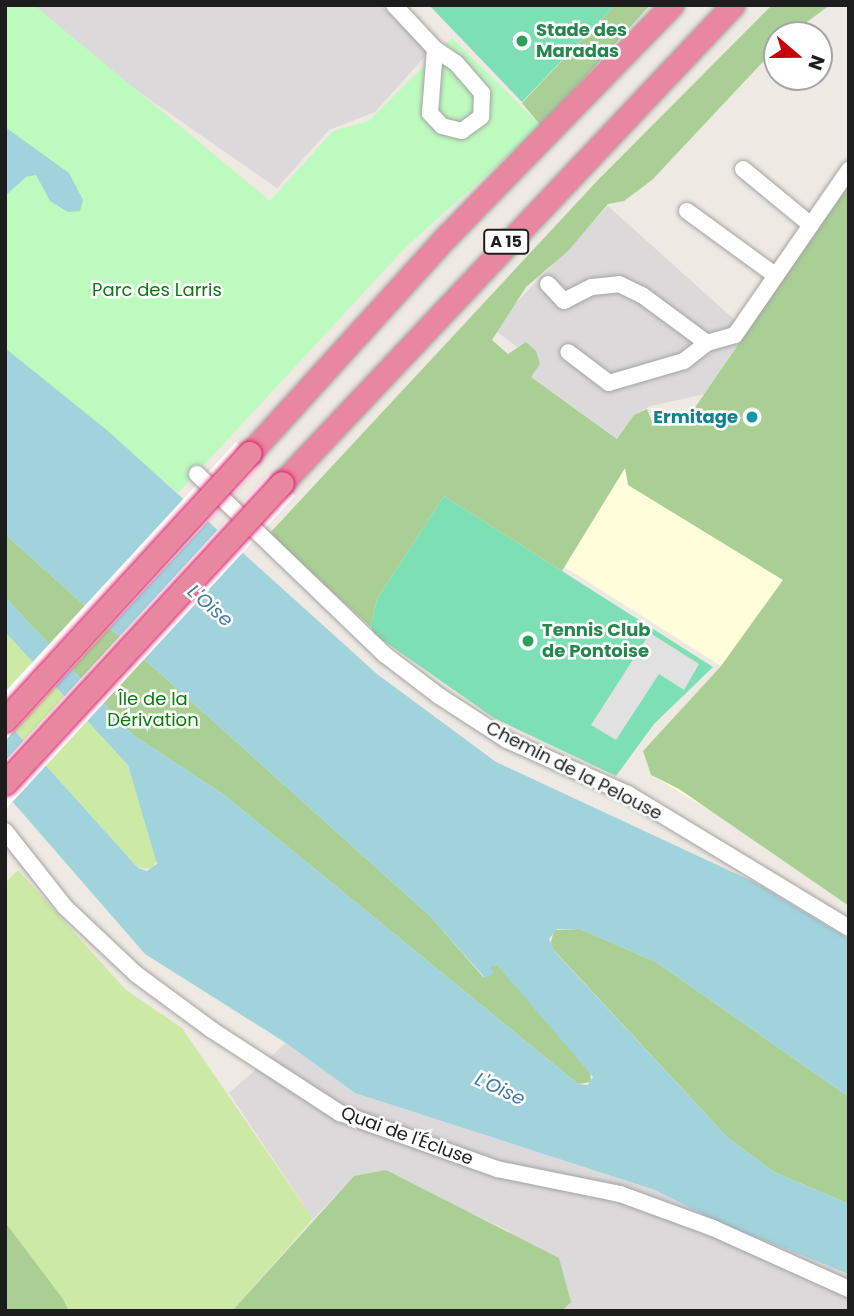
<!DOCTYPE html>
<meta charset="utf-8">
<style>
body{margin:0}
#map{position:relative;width:854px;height:1316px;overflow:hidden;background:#eee9e2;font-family:Poppins,sans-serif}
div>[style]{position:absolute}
.residential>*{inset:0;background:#dbd9da}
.education>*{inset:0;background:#fffdda}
.grass>*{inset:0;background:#cceaa6}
.forest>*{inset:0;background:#aacf95}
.park>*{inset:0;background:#bdfabe}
.pitch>*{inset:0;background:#7de0b4}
.parking>*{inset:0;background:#e1e1e1}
.water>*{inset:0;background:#a1d3dd}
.pier>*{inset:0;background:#fff}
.roads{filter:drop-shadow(0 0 2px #a4a4a4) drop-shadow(0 0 2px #a4a4a4)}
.minor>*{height:16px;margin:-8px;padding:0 8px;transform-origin:8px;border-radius:8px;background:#fff}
.highway>*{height:23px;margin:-11.5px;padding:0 11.5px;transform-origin:11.5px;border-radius:11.5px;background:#e8879f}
.bridges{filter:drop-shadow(0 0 2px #dc1f6b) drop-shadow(0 0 2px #dc1f6b)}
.highway-bridge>*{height:23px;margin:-11.5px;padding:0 11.5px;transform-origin:11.5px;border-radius:11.5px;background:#e8879f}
.dots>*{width:19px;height:19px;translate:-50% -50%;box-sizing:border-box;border:4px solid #fff;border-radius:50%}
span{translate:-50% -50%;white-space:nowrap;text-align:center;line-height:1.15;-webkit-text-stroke:5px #fff;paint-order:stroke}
.shield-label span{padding:2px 5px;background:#fff;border:2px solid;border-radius:5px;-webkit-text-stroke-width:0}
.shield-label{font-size:16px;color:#1d1d1d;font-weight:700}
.leisure-label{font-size:18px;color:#27864d;font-weight:700}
.left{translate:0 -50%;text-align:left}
.park-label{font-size:18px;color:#087d0b}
.culture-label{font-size:18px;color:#0d838f;font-weight:700}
.right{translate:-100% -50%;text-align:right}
.street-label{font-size:18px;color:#1d1d1d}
.water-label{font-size:19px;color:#447ba6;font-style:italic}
.frame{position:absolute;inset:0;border:7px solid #1d1d1d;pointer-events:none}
.north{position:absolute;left:763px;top:21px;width:70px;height:70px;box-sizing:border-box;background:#fff;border:2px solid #a5a5a5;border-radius:50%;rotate:110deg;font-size:19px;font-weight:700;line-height:28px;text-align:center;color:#1d1d1d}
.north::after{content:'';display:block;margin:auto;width:24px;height:32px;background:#c9000c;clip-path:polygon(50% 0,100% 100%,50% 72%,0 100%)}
</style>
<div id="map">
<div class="residential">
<i style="clip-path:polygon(30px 5px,381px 5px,428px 53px,375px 112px,329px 130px,277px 188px,90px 58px)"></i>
<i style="clip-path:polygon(608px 206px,747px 331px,705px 394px,650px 406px,634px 415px,618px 439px,531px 377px,540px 364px,492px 328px)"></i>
<i style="clip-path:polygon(286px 1043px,355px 1093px,655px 1190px,720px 1223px,849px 1274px,849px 1311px,562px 1311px,571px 1301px,508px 1230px,447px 1202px,354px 1176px,313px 1219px,229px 1093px)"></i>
</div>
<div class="education">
<i style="clip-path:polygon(849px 183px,849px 894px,651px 775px,643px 751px,721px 666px,563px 566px,626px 466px,661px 420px,668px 426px,685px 422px)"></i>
</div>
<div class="grass">
<i style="clip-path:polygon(5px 632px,128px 765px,157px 859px,153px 869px,138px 868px,5px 720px)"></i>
<i style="clip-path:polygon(18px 870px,126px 990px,182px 1028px,313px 1219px,232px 1311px,69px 1311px,5px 1222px,5px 883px)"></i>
</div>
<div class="forest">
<i style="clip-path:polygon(615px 5px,650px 5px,541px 126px,522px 103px)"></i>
<i style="clip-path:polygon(772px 5px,830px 5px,789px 35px,777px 35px,777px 47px,652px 180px,624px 201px,608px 204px,568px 251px,526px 287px,492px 340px,508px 354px,526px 342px,536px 351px,540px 364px,531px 377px,617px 439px,634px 415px,647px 409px,653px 424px,661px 420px,668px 426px,685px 422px,849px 183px,849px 906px,679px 789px,651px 775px,643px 751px,721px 666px,783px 580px,628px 485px,625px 468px,562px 571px,444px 496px,377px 599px,371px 627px,269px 534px,597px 181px)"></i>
<i style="clip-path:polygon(5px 534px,430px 916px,484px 978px,489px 967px,494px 963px,498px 966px,590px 1069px,591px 1082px,578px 1084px,223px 794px,133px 735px,5px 597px)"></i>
<i style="clip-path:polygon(580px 929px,656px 962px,849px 1097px,849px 1204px,774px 1172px,728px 1138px,550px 946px,554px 930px)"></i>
<i style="clip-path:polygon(386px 1170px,559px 1258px,571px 1302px,562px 1311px,232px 1311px,354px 1176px)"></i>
<i style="clip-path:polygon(5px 1222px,63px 1299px,69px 1311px,5px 1311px)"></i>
</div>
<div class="park">
<i style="clip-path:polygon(5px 5px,34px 5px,270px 201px,333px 131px,369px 121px,452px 38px,541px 126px,406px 247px,178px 493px,5px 348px)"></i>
</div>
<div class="pitch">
<i style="clip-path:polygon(429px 5px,615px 5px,522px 102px)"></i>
<i style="clip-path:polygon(444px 496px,713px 667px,654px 724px,616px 776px,494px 718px,374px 634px,371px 627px,377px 599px)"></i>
</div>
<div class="parking">
<i style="clip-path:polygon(650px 633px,699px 664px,684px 690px,659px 674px,616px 740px,591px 725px)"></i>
</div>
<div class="water">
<i style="clip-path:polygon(5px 127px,69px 173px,83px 200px,80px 211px,68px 212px,50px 201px,36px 175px,26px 177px,5px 196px)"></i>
<i style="clip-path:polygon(5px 348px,108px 431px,377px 674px,496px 762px,756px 883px,849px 939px,849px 1097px,656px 962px,580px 929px,557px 929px,549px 939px,555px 952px,728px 1138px,774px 1172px,849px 1204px,849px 1274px,720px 1223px,655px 1190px,355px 1093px,286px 1043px,145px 954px,5px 793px,5px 720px,138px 868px,147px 871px,157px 864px,128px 765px,5px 632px,5px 597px,133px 735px,223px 794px,578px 1084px,588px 1085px,593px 1077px,498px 966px,490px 966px,494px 973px,485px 978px,430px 916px,5px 534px)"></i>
</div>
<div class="pier">
<i style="clip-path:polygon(236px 442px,260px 465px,5px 741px,5px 692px)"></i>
<i style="clip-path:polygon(270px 473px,295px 496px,5px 810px,5px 761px)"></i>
</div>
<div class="roads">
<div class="minor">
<i style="left:394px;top:5px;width:60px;rotate:47deg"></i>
<i style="left:435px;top:49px;width:25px;rotate:34deg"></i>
<i style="left:456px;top:63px;width:40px;rotate:49deg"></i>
<i style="left:482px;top:93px;width:24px;rotate:92deg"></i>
<i style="left:481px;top:117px;width:24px;rotate:144deg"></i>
<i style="left:462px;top:131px;width:21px;rotate:-166deg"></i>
<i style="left:442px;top:126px;width:18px;rotate:-133deg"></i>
<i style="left:430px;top:113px;width:64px;rotate:-85.5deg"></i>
<i style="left:743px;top:169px;width:88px;rotate:39.5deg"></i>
<i style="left:687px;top:211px;width:110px;rotate:36.1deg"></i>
<i style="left:548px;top:284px;width:23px;rotate:47deg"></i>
<i style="left:564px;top:301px;width:31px;rotate:-27deg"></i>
<i style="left:592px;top:287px;width:27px;rotate:-6deg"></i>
<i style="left:619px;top:284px;width:25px;rotate:26deg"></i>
<i style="left:642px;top:295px;width:81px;rotate:36.4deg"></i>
<i style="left:707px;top:343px;width:29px;rotate:142deg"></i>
<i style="left:684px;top:361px;width:78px;rotate:163.7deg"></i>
<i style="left:609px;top:383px;width:51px;rotate:-142.9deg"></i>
<i style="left:707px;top:343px;width:29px;rotate:-16deg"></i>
<i style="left:735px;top:335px;width:201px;rotate:-55.4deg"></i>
<i style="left:197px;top:474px;width:260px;rotate:43.9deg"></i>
<i style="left:384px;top:654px;width:69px;rotate:37.4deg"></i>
<i style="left:439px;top:696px;width:81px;rotate:32.9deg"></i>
<i style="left:507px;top:740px;width:133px;rotate:24.1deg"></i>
<i style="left:628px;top:794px;width:258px;rotate:31.2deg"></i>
<i style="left:5px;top:831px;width:97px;rotate:51.7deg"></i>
<i style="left:65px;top:907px;width:98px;rotate:43.3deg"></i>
<i style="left:136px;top:974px;width:94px;rotate:36.4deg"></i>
<i style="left:212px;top:1030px;width:153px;rotate:33deg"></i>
<i style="left:340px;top:1113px;width:167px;rotate:19.6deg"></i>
<i style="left:497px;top:1169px;width:126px;rotate:11.5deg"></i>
<i style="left:620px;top:1194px;width:99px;rotate:20.1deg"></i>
<i style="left:713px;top:1228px;width:149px;rotate:24.2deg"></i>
</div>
<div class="highway">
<i style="left:250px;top:453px;width:294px;rotate:-47.8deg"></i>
<i style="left:448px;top:235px;width:321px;rotate:-45.8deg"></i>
<i style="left:282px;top:483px;width:657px;rotate:-46.66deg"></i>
</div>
</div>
<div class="bridges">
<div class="highway-bridge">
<i style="left:5px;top:720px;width:362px;rotate:-47.5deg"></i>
<i style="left:5px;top:783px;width:408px;rotate:-47.3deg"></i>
</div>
</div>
<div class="dots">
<i style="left:522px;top:41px;background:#2e9e5b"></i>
<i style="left:752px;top:417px;background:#0f9aa8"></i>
<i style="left:528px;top:641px;background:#2e9e5b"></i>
</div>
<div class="shield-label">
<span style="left:506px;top:242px">A 15</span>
</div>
<div class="leisure-label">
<span class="left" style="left:536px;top:41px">Stade des<br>Maradas</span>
<span class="left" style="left:542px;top:641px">Tennis Club<br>de Pontoise</span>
</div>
<div class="park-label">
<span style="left:157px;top:290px">Parc des Larris</span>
<span style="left:153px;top:710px">Île de la<br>Dérivation</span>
</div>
<div class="culture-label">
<span class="right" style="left:738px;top:417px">Ermitage</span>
</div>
<div class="street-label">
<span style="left:574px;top:771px;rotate:27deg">Chemin de la Pelouse</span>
<span style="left:407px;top:1136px;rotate:20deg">Quai de l'Écluse</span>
</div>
<div class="water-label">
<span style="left:210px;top:606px;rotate:41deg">L'Oise</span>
<span style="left:500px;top:1089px;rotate:25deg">L'Oise</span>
</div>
<div class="frame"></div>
<div class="north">N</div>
</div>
